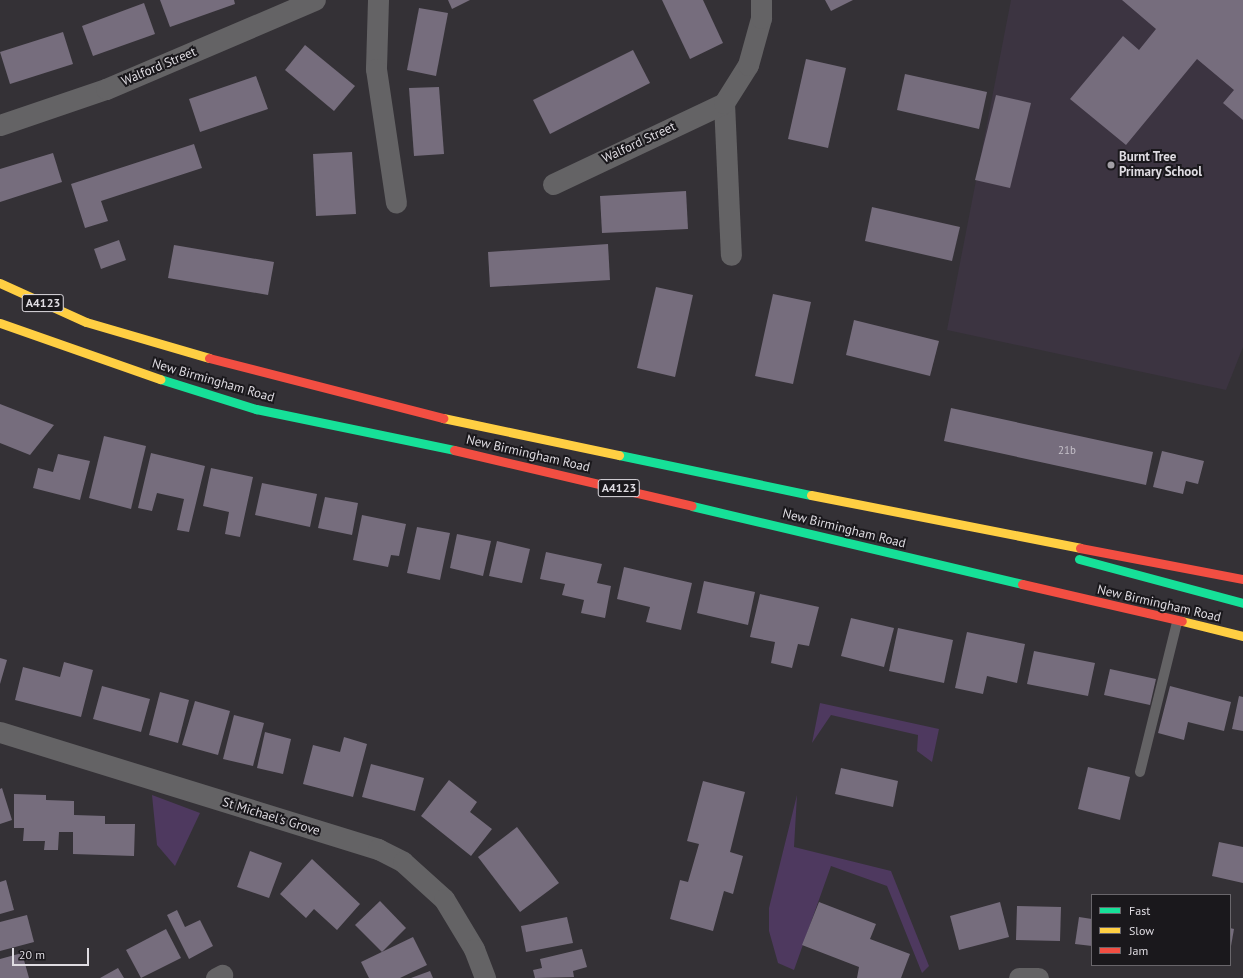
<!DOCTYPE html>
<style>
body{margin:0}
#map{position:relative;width:1243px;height:978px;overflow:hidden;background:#343136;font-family:"PT Sans",sans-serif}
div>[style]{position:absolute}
.built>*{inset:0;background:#3c3441}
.green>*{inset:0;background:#4e395f}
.building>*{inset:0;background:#766d7d}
.lane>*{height:10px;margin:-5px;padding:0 5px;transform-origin:5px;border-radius:5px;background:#646365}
.street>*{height:21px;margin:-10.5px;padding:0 10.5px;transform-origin:10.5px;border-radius:10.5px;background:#646365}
.fast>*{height:9px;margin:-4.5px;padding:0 4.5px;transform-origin:4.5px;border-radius:4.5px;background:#16e098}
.slow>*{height:9px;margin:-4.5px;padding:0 4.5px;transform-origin:4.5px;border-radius:4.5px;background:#ffcf43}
.jam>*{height:9px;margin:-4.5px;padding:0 4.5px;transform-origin:4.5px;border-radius:4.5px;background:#f24e42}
.dots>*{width:11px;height:11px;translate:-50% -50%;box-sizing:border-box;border:2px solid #1a181c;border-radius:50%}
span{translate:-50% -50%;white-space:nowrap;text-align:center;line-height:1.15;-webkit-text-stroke:4px #1a181c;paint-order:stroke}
.number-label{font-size:11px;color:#c5c0c9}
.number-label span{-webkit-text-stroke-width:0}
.shield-label span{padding:1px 3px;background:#1a181c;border:1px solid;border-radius:3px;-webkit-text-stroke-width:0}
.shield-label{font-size:12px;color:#dfdce2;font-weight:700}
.street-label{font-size:13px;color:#dfdce2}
.poi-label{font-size:13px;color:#dfdce2;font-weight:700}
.left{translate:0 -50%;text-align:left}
.legend{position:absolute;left:1091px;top:894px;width:140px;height:72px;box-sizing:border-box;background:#1a181c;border:1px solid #69666b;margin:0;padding:5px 7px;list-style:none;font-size:12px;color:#dfdce2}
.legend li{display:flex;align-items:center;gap:8px;height:20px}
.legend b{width:20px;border:1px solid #69666b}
.scale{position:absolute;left:12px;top:948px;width:77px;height:18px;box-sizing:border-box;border:2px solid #dfdce2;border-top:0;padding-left:5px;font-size:12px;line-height:14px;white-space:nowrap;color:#dfdce2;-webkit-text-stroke:3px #1a181c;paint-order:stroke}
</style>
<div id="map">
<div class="built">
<i style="clip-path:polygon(1011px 0,1243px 0,1243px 347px,1226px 390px,947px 330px)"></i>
</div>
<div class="green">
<i style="clip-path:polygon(820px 703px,939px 729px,932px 762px,917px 751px,918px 735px,831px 715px,812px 743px)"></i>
<i style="clip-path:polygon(152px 795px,200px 813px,175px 866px,157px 845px)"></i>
<i style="clip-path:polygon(797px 795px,794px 847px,891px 871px,929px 966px,922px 973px,887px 886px,831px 866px,794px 970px,778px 963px,769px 931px,769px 908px)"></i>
</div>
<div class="building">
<i style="clip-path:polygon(160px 0,234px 0,235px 4px,170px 27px)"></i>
<i style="clip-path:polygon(448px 0,470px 0,452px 9px)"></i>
<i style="clip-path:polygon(662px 0,703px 0,723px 43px,690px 59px)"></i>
<i style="clip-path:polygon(825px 0,853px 0,831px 11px)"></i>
<i style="clip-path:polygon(1122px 0,1243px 0,1243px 120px,1223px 103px,1234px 90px,1197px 59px,1126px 145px,1070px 99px,1123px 36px,1139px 50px,1156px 29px)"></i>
<i style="clip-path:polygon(144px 3px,155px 34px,93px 56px,82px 26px)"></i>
<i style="clip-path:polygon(419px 8px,448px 13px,436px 76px,407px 70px)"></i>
<i style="clip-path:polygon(63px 32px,73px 64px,10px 84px,0 52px)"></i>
<i style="clip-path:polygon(305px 45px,355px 86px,334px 111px,285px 70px)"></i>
<i style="clip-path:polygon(633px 50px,650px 83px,550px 134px,533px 100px)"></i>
<i style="clip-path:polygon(806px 59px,846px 68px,828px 148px,788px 139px)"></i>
<i style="clip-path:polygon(905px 74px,987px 92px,979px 129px,897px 110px)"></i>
<i style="clip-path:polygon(256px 76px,268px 109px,200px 132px,189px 99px)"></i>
<i style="clip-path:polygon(439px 87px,444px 154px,414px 156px,409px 88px)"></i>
<i style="clip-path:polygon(996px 95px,1031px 103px,1010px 188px,975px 180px)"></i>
<i style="clip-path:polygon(194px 144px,202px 168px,101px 201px,108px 221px,85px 228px,71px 184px)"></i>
<i style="clip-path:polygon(352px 152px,356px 214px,316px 216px,313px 154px)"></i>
<i style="clip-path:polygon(53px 153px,62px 182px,0 202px,0 169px)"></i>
<i style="clip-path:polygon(686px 191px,688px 229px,602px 233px,600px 196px)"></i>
<i style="clip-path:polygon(872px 207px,960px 227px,952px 261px,865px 241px)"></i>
<i style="clip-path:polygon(119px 240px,126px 260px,101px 269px,94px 249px)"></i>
<i style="clip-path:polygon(608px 244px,610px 280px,490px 287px,488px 252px)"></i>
<i style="clip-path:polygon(174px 245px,274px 262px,268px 295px,168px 278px)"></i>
<i style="clip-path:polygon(656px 287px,693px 295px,675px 377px,637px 368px)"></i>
<i style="clip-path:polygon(773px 294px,811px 302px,793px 384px,755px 376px)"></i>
<i style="clip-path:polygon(854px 320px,939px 341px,930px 376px,846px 355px)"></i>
<i style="clip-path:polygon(0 404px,54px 425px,30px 455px,0 443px)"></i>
<i style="clip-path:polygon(951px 408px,1153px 452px,1146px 485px,944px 441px)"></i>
<i style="clip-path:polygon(104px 436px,146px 446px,131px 509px,89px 498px)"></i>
<i style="clip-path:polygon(1162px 451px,1204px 461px,1198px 484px,1186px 481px,1183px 494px,1153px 487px)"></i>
<i style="clip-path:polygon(151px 453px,205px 466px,189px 532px,177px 530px,184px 499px,157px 493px,152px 511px,138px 508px)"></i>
<i style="clip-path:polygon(58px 454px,90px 461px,80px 500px,33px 488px,38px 468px,53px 472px)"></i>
<i style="clip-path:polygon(211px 468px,253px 477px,240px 537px,225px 534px,229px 512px,203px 506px)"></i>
<i style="clip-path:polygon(262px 483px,317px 494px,310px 527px,255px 515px)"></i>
<i style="clip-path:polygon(325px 497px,358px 503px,352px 535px,318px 528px)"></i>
<i style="clip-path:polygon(362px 515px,406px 524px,399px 556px,391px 555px,388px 567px,353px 560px)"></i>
<i style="clip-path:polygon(417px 527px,450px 533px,440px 580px,407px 573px)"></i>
<i style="clip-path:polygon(457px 534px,491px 541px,483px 576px,450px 568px)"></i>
<i style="clip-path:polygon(497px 541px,530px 549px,522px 583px,489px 576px)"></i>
<i style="clip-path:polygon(546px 552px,602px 564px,597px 583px,611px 586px,605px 618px,581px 613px,584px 600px,562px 595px,565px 584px,540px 579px)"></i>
<i style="clip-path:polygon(624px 567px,692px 583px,681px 630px,646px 622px,650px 607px,617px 599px)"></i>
<i style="clip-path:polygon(704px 581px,755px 592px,748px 625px,697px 613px)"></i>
<i style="clip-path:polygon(760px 594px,819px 607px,809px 646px,798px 644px,792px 668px,771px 663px,775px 642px,750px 637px)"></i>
<i style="clip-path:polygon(851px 618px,894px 628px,884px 667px,841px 656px)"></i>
<i style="clip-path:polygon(898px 628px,953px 640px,944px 683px,889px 671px)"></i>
<i style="clip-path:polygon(967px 632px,1025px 644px,1017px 683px,987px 676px,983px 694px,955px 688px)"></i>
<i style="clip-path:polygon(1034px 651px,1095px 663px,1088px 696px,1027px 684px)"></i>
<i style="clip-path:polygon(0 658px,7px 660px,0 684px)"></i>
<i style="clip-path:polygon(64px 662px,93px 670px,81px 717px,15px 700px,23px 667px,60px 677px)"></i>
<i style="clip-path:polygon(1110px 669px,1156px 679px,1150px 705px,1104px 695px)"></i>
<i style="clip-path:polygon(102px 686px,150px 699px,141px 732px,93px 719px)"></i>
<i style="clip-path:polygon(1170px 686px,1231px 702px,1224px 731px,1188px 722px,1184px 740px,1158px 733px)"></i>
<i style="clip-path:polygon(160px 692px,189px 700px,178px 743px,149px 735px)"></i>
<i style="clip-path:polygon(1239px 696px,1243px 697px,1243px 731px,1232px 729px)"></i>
<i style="clip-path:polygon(195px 701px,230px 711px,218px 755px,182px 745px)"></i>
<i style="clip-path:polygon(234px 715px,264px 723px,253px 766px,223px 759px)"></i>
<i style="clip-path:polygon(265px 732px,291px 739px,283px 774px,257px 768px)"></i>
<i style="clip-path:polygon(344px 737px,367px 744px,353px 797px,303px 784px,313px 745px,340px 752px)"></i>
<i style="clip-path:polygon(371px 764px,424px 778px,415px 811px,362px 797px)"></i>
<i style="clip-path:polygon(1088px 767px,1130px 777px,1120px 820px,1078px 809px)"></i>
<i style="clip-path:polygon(841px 768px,898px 781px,893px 807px,835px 794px)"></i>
<i style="clip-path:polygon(449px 780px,477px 802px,470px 812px,492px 829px,471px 856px,421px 816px)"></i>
<i style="clip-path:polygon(703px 781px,745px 792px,730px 852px,743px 856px,733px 894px,724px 891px,713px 931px,670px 919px,680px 880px,688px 882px,699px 844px,687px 841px)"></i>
<i style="clip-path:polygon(2px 788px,12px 820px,0 824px,0 789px)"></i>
<i style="clip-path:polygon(14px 794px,46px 795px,46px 800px,74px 801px,74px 815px,105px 816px,105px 824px,135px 824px,134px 856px,73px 854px,73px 832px,59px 832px,58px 850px,44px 850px,45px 841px,23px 841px,24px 828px,14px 828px)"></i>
<i style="clip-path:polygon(517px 827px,559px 883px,520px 912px,478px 857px)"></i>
<i style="clip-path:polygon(1219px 842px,1243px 847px,1243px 883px,1212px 876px)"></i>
<i style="clip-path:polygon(250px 851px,282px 863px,269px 898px,237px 887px)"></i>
<i style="clip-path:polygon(312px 859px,360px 904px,337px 930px,314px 909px,306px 918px,280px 894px)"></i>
<i style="clip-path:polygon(6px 880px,14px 910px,0 914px,0 882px)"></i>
<i style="clip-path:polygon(380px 901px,406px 928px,382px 952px,355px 925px)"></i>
<i style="clip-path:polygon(819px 902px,876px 924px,870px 939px,910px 954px,901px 978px,857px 978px,859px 967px,802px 945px)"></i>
<i style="clip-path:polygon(1000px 902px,1009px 937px,959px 950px,950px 916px)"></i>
<i style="clip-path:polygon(1017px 906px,1061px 907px,1060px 941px,1016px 940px)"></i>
<i style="clip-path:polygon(177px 910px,185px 927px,200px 920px,213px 946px,189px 959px,167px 915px)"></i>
<i style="clip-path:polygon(27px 915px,34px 942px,0 951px,0 922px)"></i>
<i style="clip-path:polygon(567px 917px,573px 943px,526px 952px,521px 926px)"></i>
<i style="clip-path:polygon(1079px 917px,1092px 919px,1092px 946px,1075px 944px)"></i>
<i style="clip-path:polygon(1230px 928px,1234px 929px,1231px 946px,1230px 946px)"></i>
<i style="clip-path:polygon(166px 929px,181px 958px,141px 978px,126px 950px)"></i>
<i style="clip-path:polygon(413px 937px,427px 965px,400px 978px,369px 978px,361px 962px)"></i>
<i style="clip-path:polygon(582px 949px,587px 967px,573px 971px,574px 977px,535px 978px,533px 970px,542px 968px,540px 959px)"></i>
<i style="clip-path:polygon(22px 953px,29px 978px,0 978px,0 959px)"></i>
<i style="clip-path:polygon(118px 968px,124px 978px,100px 978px)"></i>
<i style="clip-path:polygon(430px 971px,433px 978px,411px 978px)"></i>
</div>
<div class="lane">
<i style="left:1140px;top:772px;width:154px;rotate:-76.1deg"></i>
</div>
<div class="street">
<i style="left:378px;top:0;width:69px;rotate:91.7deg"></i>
<i style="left:376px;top:69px;width:135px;rotate:81.5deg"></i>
<i style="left:724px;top:103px;width:152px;rotate:87.4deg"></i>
<i style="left:0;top:125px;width:112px;rotate:-18.8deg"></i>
<i style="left:106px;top:89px;width:227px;rotate:-23.1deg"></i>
<i style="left:553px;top:184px;width:189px;rotate:-25.3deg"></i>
<i style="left:724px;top:103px;width:45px;rotate:-57.7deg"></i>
<i style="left:748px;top:65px;width:49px;rotate:-74.5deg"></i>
<i style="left:761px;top:18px;width:18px;rotate:-90deg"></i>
<i style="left:0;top:732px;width:396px;rotate:17.2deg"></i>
<i style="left:378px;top:849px;width:28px;rotate:27deg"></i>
<i style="left:403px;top:862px;width:55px;rotate:42.1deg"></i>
<i style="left:444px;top:899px;width:58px;rotate:59deg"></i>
<i style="left:474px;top:949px;width:31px;rotate:69deg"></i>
<i style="left:216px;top:978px;width:7px;rotate:-27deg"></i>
<i style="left:1019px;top:978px;width:19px"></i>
</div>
<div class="fast">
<i style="left:160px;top:379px;width:101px;rotate:17.4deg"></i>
<i style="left:256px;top:409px;width:202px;rotate:11.7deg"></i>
<i style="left:619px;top:455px;width:196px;rotate:11.8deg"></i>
<i style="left:692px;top:506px;width:339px;rotate:13.3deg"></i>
<i style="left:1079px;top:559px;width:170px;rotate:15deg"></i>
</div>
<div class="slow">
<i style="left:0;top:283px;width:94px;rotate:24.4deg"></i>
<i style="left:86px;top:322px;width:128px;rotate:16.3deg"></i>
<i style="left:0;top:323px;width:170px;rotate:19.3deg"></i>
<i style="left:443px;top:418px;width:180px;rotate:11.9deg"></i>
<i style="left:811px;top:495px;width:274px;rotate:11.1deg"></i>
<i style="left:1182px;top:621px;width:63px;rotate:13.8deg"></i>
</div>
<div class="jam">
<i style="left:209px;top:358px;width:242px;rotate:14.4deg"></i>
<i style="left:454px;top:450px;width:244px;rotate:13.2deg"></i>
<i style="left:1080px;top:548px;width:166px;rotate:10.8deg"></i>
<i style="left:1022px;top:584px;width:164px;rotate:13deg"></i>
</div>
<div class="dots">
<i style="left:1111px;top:165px;background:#a3a0a6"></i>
</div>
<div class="number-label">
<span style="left:1067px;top:450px">21b</span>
</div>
<div class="shield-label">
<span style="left:43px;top:303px">A4123</span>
<span style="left:619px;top:488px">A4123</span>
</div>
<div class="street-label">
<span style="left:159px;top:67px;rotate:-23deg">Walford Street</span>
<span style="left:639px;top:143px;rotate:-25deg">Walford Street</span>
<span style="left:213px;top:381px;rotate:16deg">New Birmingham Road</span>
<span style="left:528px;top:454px;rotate:13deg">New Birmingham Road</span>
<span style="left:844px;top:529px;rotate:14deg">New Birmingham Road</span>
<span style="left:1159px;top:604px;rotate:13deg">New Birmingham Road</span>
<span style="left:271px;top:817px;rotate:17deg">St Michael's Grove</span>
</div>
<div class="poi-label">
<span class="left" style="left:1119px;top:165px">Burnt Tree<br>Primary School</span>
</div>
<ul class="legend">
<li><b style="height:5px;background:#16e098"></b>Fast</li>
<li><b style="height:5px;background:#ffcf43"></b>Slow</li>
<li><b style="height:5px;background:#f24e42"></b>Jam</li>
</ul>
<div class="scale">20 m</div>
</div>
